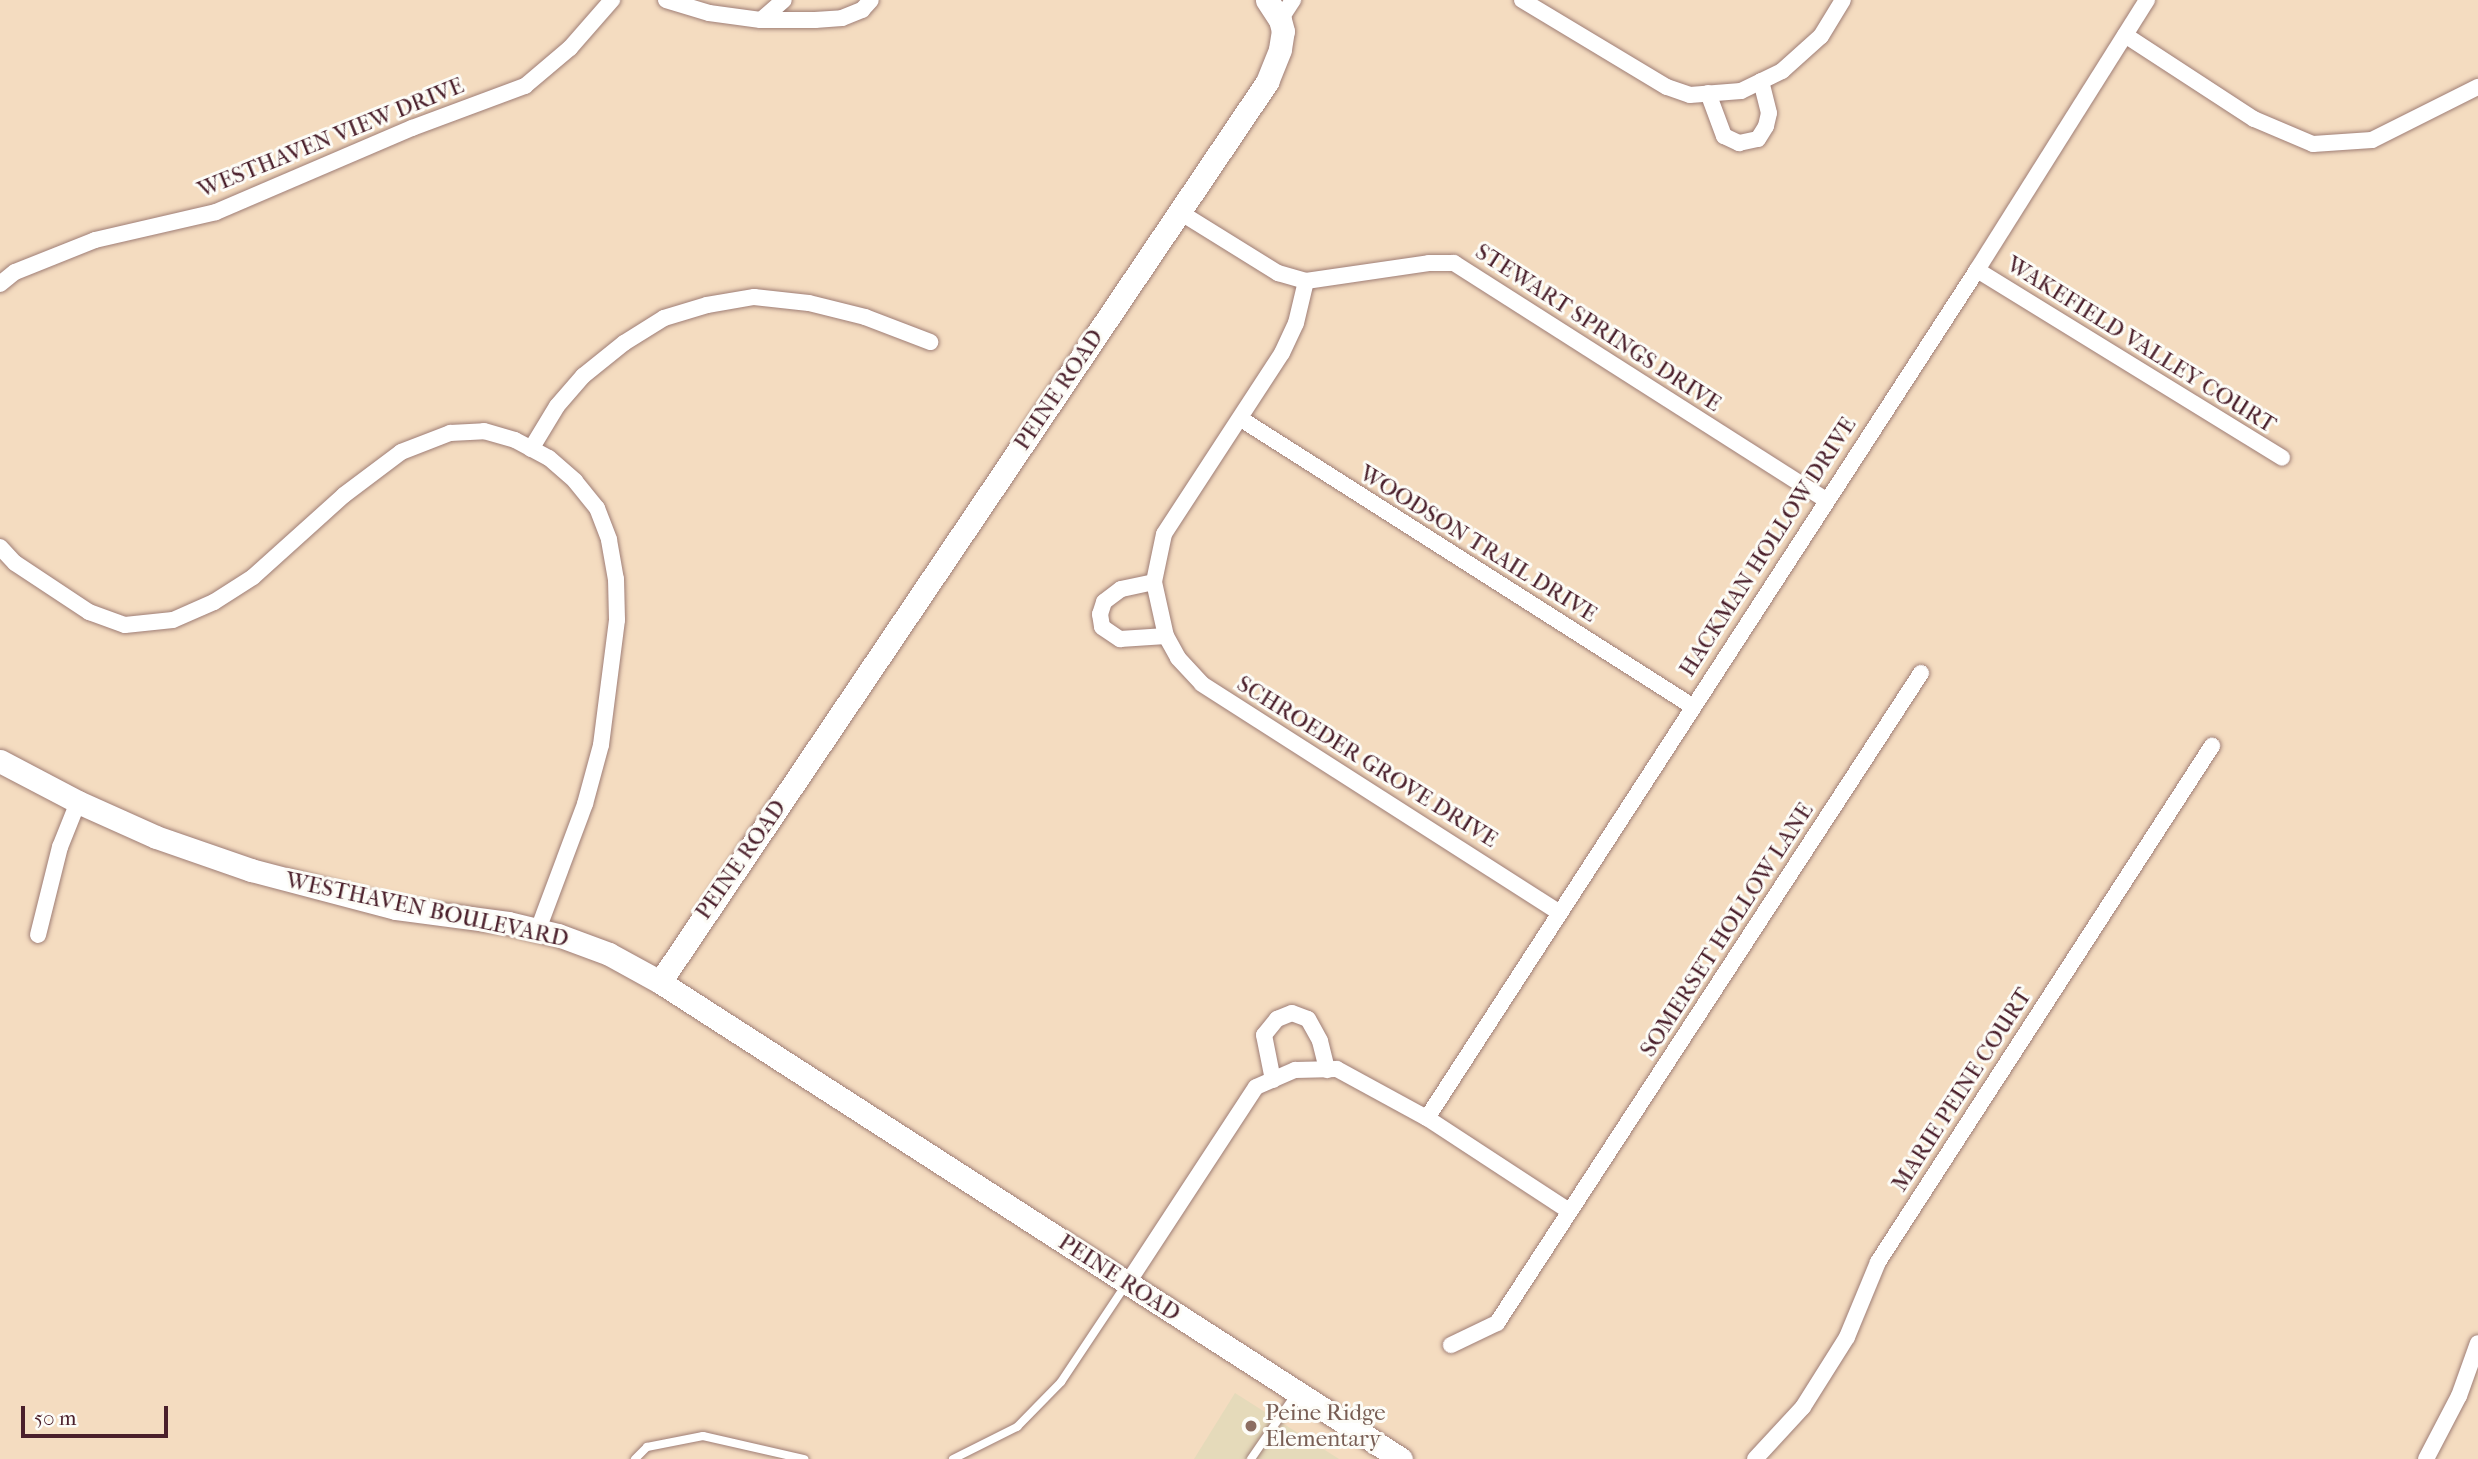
<!DOCTYPE html>
<style>
body{margin:0}
#map{position:relative;width:2478px;height:1459px;overflow:hidden;background:#f4dcc0;font-family:"IM FELL French Canon",serif}
div>[style]{position:absolute}
.built>*{inset:0;background:#e5daba}
.roads{filter:drop-shadow(0 0 2px #9f7e76) drop-shadow(0 0 2px #9f7e76)}
.lane>*{height:8px;margin:-4px;padding:0 4px;transform-origin:4px;border-radius:4px;background:#fff}
.street>*{height:16px;margin:-8px;padding:0 8px;transform-origin:8px;border-radius:8px;background:#fff}
.secondary>*{height:23px;margin:-11.5px;padding:0 11.5px;transform-origin:11.5px;border-radius:11.5px;background:#fff}
.dots>*{width:19px;height:19px;translate:-50% -50%;box-sizing:border-box;border:4px solid #fdfcf7;border-radius:50%}
span{translate:-50% -50%;white-space:nowrap;text-align:center;line-height:1.15;-webkit-text-stroke:6px #fdfcf7;paint-order:stroke}
.street-label{font-size:23px;color:#4a1f2b}
.education-label{font-size:23px;color:#785e54}
.left{translate:0 -50%;text-align:left}
.scale{position:absolute;left:21px;top:1406px;width:147px;height:32px;box-sizing:border-box;border:4px solid #4a1f2b;border-top:0;padding-left:9px;font-size:21px;line-height:24px;white-space:nowrap;color:#4a1f2b;-webkit-text-stroke:5px #fdfcf7;paint-order:stroke}
</style>
<div id="map">
<div class="built">
<i style="clip-path:polygon(1235px 1393px,1339px 1459px,1194px 1459px)"></i>
</div>
<div class="roads">
<div class="lane">
<i style="left:635px;top:1459px;width:17px;rotate:-45deg"></i>
<i style="left:647px;top:1447px;width:57px;rotate:-11.1deg"></i>
<i style="left:703px;top:1436px;width:104px;rotate:12.8deg"></i>
<i style="left:953px;top:1459px;width:72px;rotate:-26.6deg"></i>
<i style="left:1017px;top:1427px;width:63px;rotate:-45.6deg"></i>
<i style="left:1061px;top:1382px;width:115px;rotate:-56.3deg"></i>
<i style="left:1251px;top:1459px;width:78px;rotate:-55.5deg"></i>
</div>
<div class="street">
<i style="left:666px;top:0;width:45px;rotate:16.8deg"></i>
<i style="left:709px;top:13px;width:52px;rotate:7.7deg"></i>
<i style="left:761px;top:20px;width:54px"></i>
<i style="left:815px;top:20px;width:27px;rotate:-4deg"></i>
<i style="left:842px;top:18px;width:22px;rotate:-22deg"></i>
<i style="left:862px;top:10px;width:13px;rotate:-48deg"></i>
<i style="left:1522px;top:0;width:169px;rotate:31deg"></i>
<i style="left:1667px;top:87px;width:24px;rotate:19deg"></i>
<i style="left:1690px;top:95px;width:51px;rotate:-4.5deg"></i>
<i style="left:1741px;top:91px;width:46px;rotate:-26deg"></i>
<i style="left:1782px;top:71px;width:52px;rotate:-41.9deg"></i>
<i style="left:1821px;top:36px;width:42px;rotate:-58.6deg"></i>
<i style="left:761px;top:20px;width:30px;rotate:-41deg"></i>
<i style="left:1280px;top:20px;width:24px;rotate:-57deg"></i>
<i style="left:2125px;top:35px;width:154px;rotate:33.1deg"></i>
<i style="left:2254px;top:119px;width:64px;rotate:23deg"></i>
<i style="left:2313px;top:144px;width:59px;rotate:-3.9deg"></i>
<i style="left:2372px;top:140px;width:119px;rotate:-26.6deg"></i>
<i style="left:1708px;top:93px;width:46px;rotate:69.6deg"></i>
<i style="left:1724px;top:136px;width:17px;rotate:25deg"></i>
<i style="left:1739px;top:143px;width:19px;rotate:-12deg"></i>
<i style="left:1758px;top:139px;width:15px;rotate:-58deg"></i>
<i style="left:1766px;top:126px;width:13px;rotate:-77deg"></i>
<i style="left:1769px;top:113px;width:33px;rotate:-104deg"></i>
<i style="left:1178px;top:211px;width:118px;rotate:31.8deg"></i>
<i style="left:1278px;top:273px;width:29px;rotate:16deg"></i>
<i style="left:1306px;top:281px;width:124px;rotate:-8.3deg"></i>
<i style="left:1429px;top:263px;width:25px"></i>
<i style="left:1454px;top:263px;width:441px;rotate:32.5deg"></i>
<i style="left:1977px;top:270px;width:358px;rotate:31.6deg"></i>
<i style="left:1306px;top:281px;width:43px;rotate:103.4deg"></i>
<i style="left:1296px;top:323px;width:33px;rotate:115deg"></i>
<i style="left:1282px;top:353px;width:216px;rotate:123.1deg"></i>
<i style="left:1164px;top:534px;width:49px;rotate:101.8deg"></i>
<i style="left:1154px;top:582px;width:55px;rotate:77.5deg"></i>
<i style="left:1166px;top:636px;width:25px;rotate:61deg"></i>
<i style="left:1178px;top:658px;width:35px;rotate:47deg"></i>
<i style="left:1202px;top:684px;width:423px;rotate:32.6deg"></i>
<i style="left:0;top:284px;width:19px;rotate:-39deg"></i>
<i style="left:15px;top:272px;width:86px;rotate:-21.8deg"></i>
<i style="left:95px;top:240px;width:124px;rotate:-13deg"></i>
<i style="left:216px;top:212px;width:213px;rotate:-23.2deg"></i>
<i style="left:412px;top:128px;width:121px;rotate:-20.4deg"></i>
<i style="left:525px;top:86px;width:59px;rotate:-40.2deg"></i>
<i style="left:570px;top:48px;width:64px;rotate:-48.8deg"></i>
<i style="left:1241px;top:419px;width:535px;rotate:32.47deg"></i>
<i style="left:531px;top:449px;width:50px;rotate:-58.8deg"></i>
<i style="left:557px;top:406px;width:40px;rotate:-49deg"></i>
<i style="left:583px;top:376px;width:53px;rotate:-38.8deg"></i>
<i style="left:624px;top:343px;width:47px;rotate:-32deg"></i>
<i style="left:664px;top:318px;width:45px;rotate:-16.8deg"></i>
<i style="left:707px;top:305px;width:48px;rotate:-9.7deg"></i>
<i style="left:754px;top:297px;width:55px;rotate:6.2deg"></i>
<i style="left:809px;top:303px;width:58px;rotate:14deg"></i>
<i style="left:865px;top:317px;width:70px;rotate:21deg"></i>
<i style="left:0;top:547px;width:22px;rotate:47deg"></i>
<i style="left:15px;top:563px;width:89px;rotate:33.5deg"></i>
<i style="left:89px;top:612px;width:38px;rotate:20deg"></i>
<i style="left:125px;top:625px;width:48px;rotate:-5.9deg"></i>
<i style="left:173px;top:620px;width:45px;rotate:-23.7deg"></i>
<i style="left:214px;top:602px;width:46px;rotate:-32.7deg"></i>
<i style="left:253px;top:577px;width:122px;rotate:-42deg"></i>
<i style="left:344px;top:495px;width:71px;rotate:-37deg"></i>
<i style="left:401px;top:452px;width:53px;rotate:-21.2deg"></i>
<i style="left:450px;top:433px;width:34px;rotate:-3deg"></i>
<i style="left:484px;top:431px;width:32px;rotate:16deg"></i>
<i style="left:515px;top:440px;width:38px;rotate:28deg"></i>
<i style="left:549px;top:458px;width:35px;rotate:41deg"></i>
<i style="left:575px;top:481px;width:35px;rotate:51deg"></i>
<i style="left:597px;top:508px;width:34px;rotate:69deg"></i>
<i style="left:609px;top:540px;width:40px;rotate:80deg"></i>
<i style="left:616px;top:579px;width:41px;rotate:88.6deg"></i>
<i style="left:617px;top:620px;width:126px;rotate:97.3deg"></i>
<i style="left:601px;top:745px;width:61px;rotate:105.2deg"></i>
<i style="left:585px;top:804px;width:134px;rotate:110.5deg"></i>
<i style="left:1154px;top:582px;width:34px;rotate:168deg"></i>
<i style="left:1121px;top:589px;width:21px;rotate:143deg"></i>
<i style="left:1104px;top:602px;width:13px;rotate:108deg"></i>
<i style="left:1100px;top:614px;width:13px;rotate:81deg"></i>
<i style="left:1102px;top:627px;width:22px;rotate:34deg"></i>
<i style="left:1120px;top:639px;width:46px;rotate:-3.7deg"></i>
<i style="left:38px;top:935px;width:91px;rotate:-76deg"></i>
<i style="left:60px;top:847px;width:48px;rotate:-68.2deg"></i>
<i style="left:1273px;top:1080px;width:46px;rotate:-101.3deg"></i>
<i style="left:1264px;top:1035px;width:21px;rotate:-51deg"></i>
<i style="left:1277px;top:1019px;width:16px;rotate:-22deg"></i>
<i style="left:1292px;top:1013px;width:17px;rotate:21deg"></i>
<i style="left:1308px;top:1019px;width:25px;rotate:61deg"></i>
<i style="left:1320px;top:1041px;width:30px;rotate:76deg"></i>
<i style="left:1427px;top:1118px;width:1011px;rotate:-57.03deg"></i>
<i style="left:1977px;top:270px;width:319px;rotate:-57.8deg"></i>
<i style="left:1127px;top:1284px;width:235px;rotate:-56.8deg"></i>
<i style="left:1256px;top:1087px;width:43px;rotate:-23.6deg"></i>
<i style="left:1295px;top:1070px;width:42px;rotate:-1.4deg"></i>
<i style="left:1337px;top:1069px;width:102px;rotate:28.6deg"></i>
<i style="left:1427px;top:1118px;width:170px;rotate:33.2deg"></i>
<i style="left:1451px;top:1345px;width:51px;rotate:-25.6deg"></i>
<i style="left:1497px;top:1323px;width:776px;rotate:-56.88deg"></i>
<i style="left:1755px;top:1459px;width:71px;rotate:-47.3deg"></i>
<i style="left:1803px;top:1407px;width:83px;rotate:-57.8deg"></i>
<i style="left:1847px;top:1337px;width:81px;rotate:-67.5deg"></i>
<i style="left:1878px;top:1262px;width:615px;rotate:-57.09deg"></i>
<i style="left:2426px;top:1459px;width:71px;rotate:-62.4deg"></i>
<i style="left:2459px;top:1396px;width:56px;rotate:-70.3deg"></i>
</div>
<div class="secondary">
<i style="left:0;top:761px;width:88px;rotate:27.7deg"></i>
<i style="left:78px;top:802px;width:85px;rotate:24.2deg"></i>
<i style="left:156px;top:837px;width:101px;rotate:19.2deg"></i>
<i style="left:251px;top:870px;width:150px;rotate:14.7deg"></i>
<i style="left:396px;top:908px;width:113px;rotate:7.6deg"></i>
<i style="left:508px;top:923px;width:51px;rotate:13.5deg"></i>
<i style="left:558px;top:935px;width:54px;rotate:20.4deg"></i>
<i style="left:609px;top:954px;width:58px;rotate:28.8deg"></i>
<i style="left:660px;top:982px;width:881px;rotate:32.77deg"></i>
<i style="left:660px;top:982px;width:1086px;rotate:-56deg"></i>
<i style="left:1267px;top:82px;width:35px;rotate:-68deg"></i>
<i style="left:1280px;top:49px;width:18px;rotate:-81deg"></i>
<i style="left:1283px;top:31px;width:11px;rotate:-105deg"></i>
<i style="left:1280px;top:20px;width:24px;rotate:-123deg"></i>
</div>
</div>
<div class="dots">
<i style="left:1251px;top:1426px;background:#8d6e63"></i>
</div>
<div class="street-label">
<span style="left:331px;top:138px;rotate:-22deg">WESTHAVEN VIEW DRIVE</span>
<span style="left:1598px;top:328px;rotate:33deg">STEWART SPRINGS DRIVE</span>
<span style="left:2141px;top:345px;rotate:32deg">WAKEFIELD VALLEY COURT</span>
<span style="left:1059px;top:390px;rotate:-56deg">PEINE ROAD</span>
<span style="left:1478px;top:544px;rotate:32deg">WOODSON TRAIL DRIVE</span>
<span style="left:1768px;top:547px;rotate:-57deg">HACKMAN HOLLOW DRIVE</span>
<span style="left:1367px;top:762px;rotate:32deg">SCHROEDER GROVE DRIVE</span>
<span style="left:741px;top:860px;rotate:-55deg">PEINE ROAD</span>
<span style="left:427px;top:910px;rotate:12deg">WESTHAVEN BOULEVARD</span>
<span style="left:1727px;top:930px;rotate:-57deg">SOMERSET HOLLOW LANE</span>
<span style="left:1962px;top:1090px;rotate:-57deg">MARIE PEINE COURT</span>
<span style="left:1119px;top:1278px;rotate:33deg">PEINE ROAD</span>
</div>
<div class="education-label">
<span class="left" style="left:1265px;top:1426px">Peine Ridge<br>Elementary</span>
</div>
<div class="scale">50 m</div>
</div>
